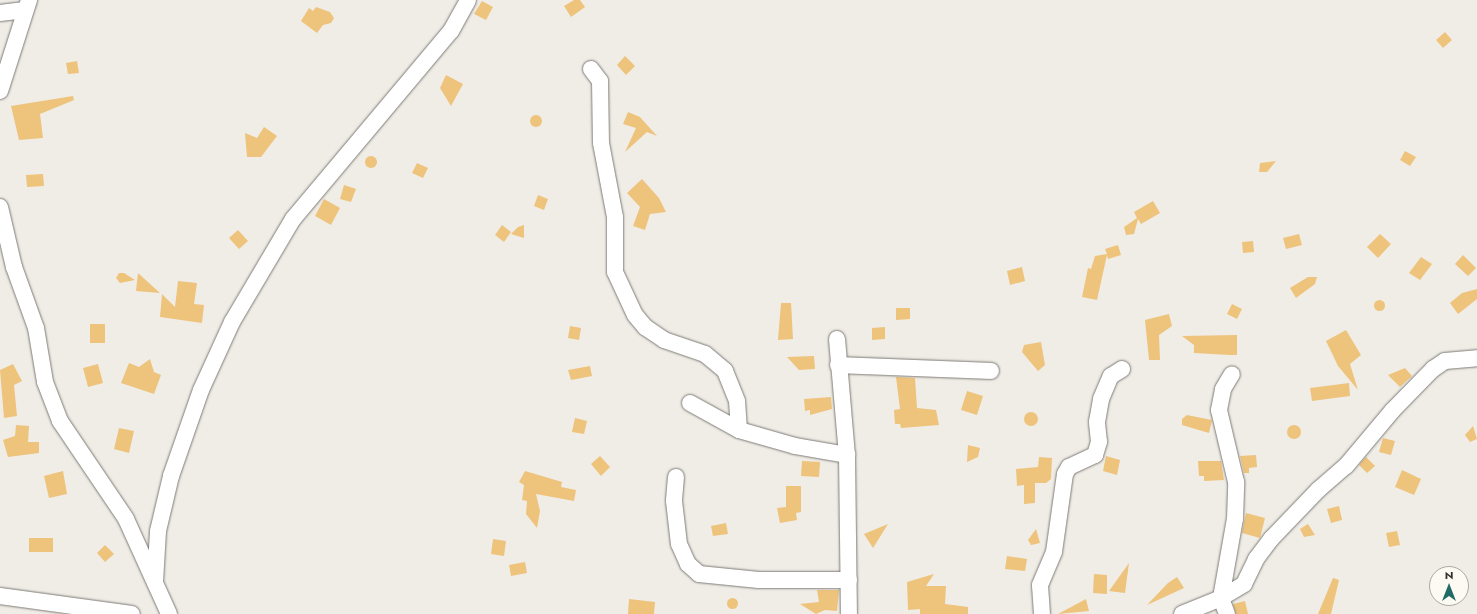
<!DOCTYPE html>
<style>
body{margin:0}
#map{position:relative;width:1477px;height:614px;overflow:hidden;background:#f0ede7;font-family:Jost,sans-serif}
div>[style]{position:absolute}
.building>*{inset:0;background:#eec37b}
.round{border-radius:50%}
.roads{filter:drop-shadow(0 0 1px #7d7a75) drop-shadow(0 0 1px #7d7a75)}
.minor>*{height:16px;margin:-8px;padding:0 8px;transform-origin:8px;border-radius:8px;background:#fff}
span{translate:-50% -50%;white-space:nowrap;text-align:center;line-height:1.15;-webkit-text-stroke:3px #fdfaf4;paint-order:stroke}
.north{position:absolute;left:1429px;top:566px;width:40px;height:40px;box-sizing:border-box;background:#fdfaf4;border:1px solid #aba9a5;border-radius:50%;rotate:0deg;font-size:11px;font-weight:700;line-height:16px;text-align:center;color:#31302e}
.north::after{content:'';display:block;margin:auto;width:14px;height:18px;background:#206b66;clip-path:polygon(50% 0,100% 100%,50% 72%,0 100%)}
</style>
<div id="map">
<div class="building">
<i style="clip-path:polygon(574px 0,580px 0,585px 7px,571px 17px,564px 6px)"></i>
<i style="clip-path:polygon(482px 1px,493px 7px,486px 20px,474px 14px)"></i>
<i style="clip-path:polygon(316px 7px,330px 12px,334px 18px,331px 23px,323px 25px,317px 33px,301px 21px,309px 8px,313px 11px)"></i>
<i style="clip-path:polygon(1445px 32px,1452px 40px,1443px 48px,1436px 40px)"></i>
<i style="clip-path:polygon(625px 56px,635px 66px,626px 75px,617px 65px)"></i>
<i style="clip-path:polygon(77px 61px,79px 73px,68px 74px,66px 63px)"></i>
<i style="clip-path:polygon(446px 75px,463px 84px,451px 106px,440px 88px)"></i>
<i style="clip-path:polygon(73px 96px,74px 100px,40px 114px,43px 138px,19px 140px,11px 106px)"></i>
<i style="clip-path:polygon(628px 112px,640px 117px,657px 136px,647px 132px,625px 152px,636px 128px,623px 124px)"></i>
<i class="round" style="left:530px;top:115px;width:12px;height:12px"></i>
<i style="clip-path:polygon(264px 127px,277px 136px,261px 157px,247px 157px,245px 133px,257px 138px)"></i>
<i style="clip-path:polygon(1405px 151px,1416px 157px,1410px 166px,1400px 160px)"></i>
<i class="round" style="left:365px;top:156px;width:12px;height:12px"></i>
<i style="clip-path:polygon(1276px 161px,1267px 172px,1259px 172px,1260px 163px)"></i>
<i style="clip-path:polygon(417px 163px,428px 168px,423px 178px,412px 173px)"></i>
<i style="clip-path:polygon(43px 174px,44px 186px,27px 187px,26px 175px)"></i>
<i style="clip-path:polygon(642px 179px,659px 198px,666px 212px,650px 214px,645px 230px,633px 226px,640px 207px,627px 193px)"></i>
<i style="clip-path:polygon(344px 185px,356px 189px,351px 202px,340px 199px)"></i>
<i style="clip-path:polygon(538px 195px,548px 199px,544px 210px,534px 206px)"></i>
<i style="clip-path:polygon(324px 199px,340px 208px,331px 225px,315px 216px)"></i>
<i style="clip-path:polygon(1153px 201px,1160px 213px,1141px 224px,1138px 219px,1134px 234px,1126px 235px,1124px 227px,1137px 218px,1134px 212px)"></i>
<i style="clip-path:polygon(502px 225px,511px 232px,504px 242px,495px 235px)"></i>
<i style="clip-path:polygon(524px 225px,524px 238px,511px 234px,518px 227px)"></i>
<i style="clip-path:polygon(238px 230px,248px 241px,239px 249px,229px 238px)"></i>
<i style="clip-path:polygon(1299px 234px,1302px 245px,1286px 249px,1283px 238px)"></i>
<i style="clip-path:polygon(1380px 234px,1391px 244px,1378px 258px,1367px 247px)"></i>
<i style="clip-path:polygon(1253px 241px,1254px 252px,1243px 253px,1242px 242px)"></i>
<i style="clip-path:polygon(1118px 245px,1121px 255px,1108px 259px,1107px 255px,1097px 300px,1082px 297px,1088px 268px,1091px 269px,1095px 256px,1107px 254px,1105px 249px)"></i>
<i style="clip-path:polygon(1463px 255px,1476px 268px,1468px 276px,1455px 264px)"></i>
<i style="clip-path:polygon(1421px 257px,1432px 264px,1420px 280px,1409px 273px)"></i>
<i style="clip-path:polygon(1022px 267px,1025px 281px,1010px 285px,1007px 271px)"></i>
<i style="clip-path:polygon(119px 273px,124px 273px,135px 280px,120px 283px,116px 278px)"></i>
<i style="clip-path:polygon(138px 273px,160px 293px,136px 291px)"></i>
<i style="clip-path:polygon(1308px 277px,1317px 277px,1315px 284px,1296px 298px,1290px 288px)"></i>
<i style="clip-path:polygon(178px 281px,197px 283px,194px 304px,204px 305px,202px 323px,160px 317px,162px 294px,175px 307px)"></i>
<i style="clip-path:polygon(1477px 289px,1477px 299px,1458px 314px,1450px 303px,1462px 293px)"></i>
<i class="round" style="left:1373.5px;top:299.5px;width:11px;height:11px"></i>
<i style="clip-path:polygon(781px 303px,791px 303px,793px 339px,778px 340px)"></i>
<i style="clip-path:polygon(1232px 304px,1242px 309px,1237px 319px,1227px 314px)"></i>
<i style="clip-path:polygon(896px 308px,910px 308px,910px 319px,896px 320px)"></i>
<i style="clip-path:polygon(1169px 314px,1172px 326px,1159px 335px,1160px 360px,1149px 360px,1145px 320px)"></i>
<i style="clip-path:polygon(90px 324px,105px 324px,105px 343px,90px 343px)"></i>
<i style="clip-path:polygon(570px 326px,581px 328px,579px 340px,568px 338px)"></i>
<i style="clip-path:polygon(885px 327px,885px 339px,872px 340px,872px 328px)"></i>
<i style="clip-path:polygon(1346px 330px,1361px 355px,1350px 364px,1358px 390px,1338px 366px,1326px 341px)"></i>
<i style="clip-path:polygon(1237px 335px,1237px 355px,1230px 355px,1194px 353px,1194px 345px,1182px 336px)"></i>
<i style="clip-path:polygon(1041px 342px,1045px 365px,1038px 371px,1022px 352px,1024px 345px)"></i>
<i style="clip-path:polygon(814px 356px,815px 369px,799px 370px,787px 357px)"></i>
<i style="clip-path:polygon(150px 359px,154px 372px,161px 375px,154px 394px,121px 383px,129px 363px,139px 367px)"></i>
<i style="clip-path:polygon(13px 364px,22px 381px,14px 385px,17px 416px,4px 418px,0 370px)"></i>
<i style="clip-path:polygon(98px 364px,103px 383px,88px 387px,83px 368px)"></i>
<i style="clip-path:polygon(590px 366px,592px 376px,571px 380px,568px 370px)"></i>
<i style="clip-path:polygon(1405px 368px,1412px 376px,1400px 387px,1388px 375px)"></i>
<i style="clip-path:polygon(896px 377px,915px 378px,917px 408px,936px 410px,939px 425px,901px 428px,900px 424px,895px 424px,894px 410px,900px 409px)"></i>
<i style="clip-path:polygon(1349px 383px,1350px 396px,1312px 401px,1310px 388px)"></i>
<i style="clip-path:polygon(967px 391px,983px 396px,977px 415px,961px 410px)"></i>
<i style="clip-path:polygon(831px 397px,832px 409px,810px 415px,810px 410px,805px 411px,804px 399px)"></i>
<i class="round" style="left:1024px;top:412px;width:14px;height:14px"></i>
<i style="clip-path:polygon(1187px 415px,1212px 420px,1209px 433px,1182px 425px,1182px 419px)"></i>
<i style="clip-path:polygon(575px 418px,587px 421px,584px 434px,572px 432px)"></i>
<i style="clip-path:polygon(16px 425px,29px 426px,28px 442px,39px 442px,39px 453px,8px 457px,3px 440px,15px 436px)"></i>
<i class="round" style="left:1287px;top:425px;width:14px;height:14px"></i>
<i style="clip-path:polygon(1473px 426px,1477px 439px,1470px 442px,1465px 435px)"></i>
<i style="clip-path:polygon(119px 428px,134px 431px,129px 453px,114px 449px)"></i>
<i style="clip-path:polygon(1383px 438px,1395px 441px,1391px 455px,1379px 452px)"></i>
<i style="clip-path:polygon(968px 445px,980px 448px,978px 457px,967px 462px)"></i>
<i style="clip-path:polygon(1256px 455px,1257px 467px,1249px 468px,1249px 473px,1244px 473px,1240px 456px)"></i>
<i style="clip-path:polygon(600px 456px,610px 467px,601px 476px,591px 464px)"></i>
<i style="clip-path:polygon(1106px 456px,1120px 460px,1117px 475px,1103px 471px)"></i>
<i style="clip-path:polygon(1039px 457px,1052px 458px,1051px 479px,1046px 483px,1035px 483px,1035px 503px,1024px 504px,1024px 485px,1017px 486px,1016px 469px,1038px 467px)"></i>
<i style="clip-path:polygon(1366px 457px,1375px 466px,1367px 473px,1359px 465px)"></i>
<i style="clip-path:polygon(802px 461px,820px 462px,819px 477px,801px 476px)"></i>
<i style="clip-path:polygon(1198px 461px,1221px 461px,1224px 480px,1204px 481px,1204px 476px,1199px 476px)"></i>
<i style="clip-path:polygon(1402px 470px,1421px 479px,1414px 495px,1395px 487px)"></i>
<i style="clip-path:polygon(63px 471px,67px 494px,49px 498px,44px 476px)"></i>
<i style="clip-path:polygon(525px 471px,562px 482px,561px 487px,576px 490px,574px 501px,536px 494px,540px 511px,537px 528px,526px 514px,527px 501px,522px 500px,524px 485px,519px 482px)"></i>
<i style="clip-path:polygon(786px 486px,801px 486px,801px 512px,796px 513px,797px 520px,780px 523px,777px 508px,786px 507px)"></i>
<i style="clip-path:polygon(1339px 506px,1342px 520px,1331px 523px,1327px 509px)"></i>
<i style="clip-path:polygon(1246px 513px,1265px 518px,1260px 538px,1242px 533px)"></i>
<i style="clip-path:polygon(726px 523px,728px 534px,713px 536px,711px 526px)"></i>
<i style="clip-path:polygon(888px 524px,873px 548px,864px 534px)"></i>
<i style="clip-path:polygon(1308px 524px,1315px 535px,1304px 537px,1300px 529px)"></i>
<i style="clip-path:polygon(1036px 529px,1040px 543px,1031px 545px,1028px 540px)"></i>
<i style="clip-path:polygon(1397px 531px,1400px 545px,1389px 547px,1386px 533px)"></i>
<i style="clip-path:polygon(29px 538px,53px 538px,53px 552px,29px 552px)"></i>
<i style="clip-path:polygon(493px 539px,506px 541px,504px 556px,491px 554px)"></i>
<i style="clip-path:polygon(105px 545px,114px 554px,105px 562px,97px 553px)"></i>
<i style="clip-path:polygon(1007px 556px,1027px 559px,1025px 571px,1005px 569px)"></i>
<i style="clip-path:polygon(525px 562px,527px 573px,511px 576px,509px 565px)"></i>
<i style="clip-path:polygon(1129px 563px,1125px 593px,1109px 591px)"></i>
<i style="clip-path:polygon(934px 574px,926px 586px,946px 586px,945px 604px,968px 607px,968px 614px,920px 614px,920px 609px,908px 610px,907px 582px)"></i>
<i style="clip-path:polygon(1094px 574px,1107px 575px,1107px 594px,1093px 593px)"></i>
<i style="clip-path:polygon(1177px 577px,1184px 588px,1147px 605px,1168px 583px)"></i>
<i style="clip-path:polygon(1333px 578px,1339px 580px,1331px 614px,1318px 614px)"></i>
<i style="clip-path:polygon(817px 590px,839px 590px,837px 611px,825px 610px,816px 614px,800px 604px,819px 602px)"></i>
<i class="round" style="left:726.5px;top:597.5px;width:11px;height:11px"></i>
<i style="clip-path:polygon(629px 599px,655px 602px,654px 614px,628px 614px)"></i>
<i style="clip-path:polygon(1086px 599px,1089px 611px,1058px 614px)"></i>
<i style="clip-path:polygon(1245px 601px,1248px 614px,1236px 614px,1233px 604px)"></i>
</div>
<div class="roads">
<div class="minor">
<i style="left:0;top:13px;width:25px;rotate:-7deg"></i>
<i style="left:591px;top:69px;width:15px;rotate:53deg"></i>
<i style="left:600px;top:81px;width:62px;rotate:89.1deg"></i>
<i style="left:601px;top:143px;width:75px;rotate:79.3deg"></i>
<i style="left:615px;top:217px;width:55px;rotate:90deg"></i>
<i style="left:615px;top:272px;width:47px;rotate:65.1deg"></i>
<i style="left:635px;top:315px;width:16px;rotate:50deg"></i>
<i style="left:645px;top:327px;width:23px;rotate:34deg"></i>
<i style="left:664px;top:340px;width:43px;rotate:18.9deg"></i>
<i style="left:705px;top:354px;width:26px;rotate:40deg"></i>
<i style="left:725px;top:371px;width:32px;rotate:68deg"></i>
<i style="left:737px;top:401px;width:29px;rotate:86deg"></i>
<i style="left:0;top:91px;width:96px;rotate:-72.3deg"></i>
<i style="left:0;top:207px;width:62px;rotate:76.9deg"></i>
<i style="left:14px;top:267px;width:65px;rotate:70.2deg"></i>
<i style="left:36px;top:328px;width:55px;rotate:80.5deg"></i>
<i style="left:45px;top:382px;width:42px;rotate:69deg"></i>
<i style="left:60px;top:421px;width:118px;rotate:56deg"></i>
<i style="left:126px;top:519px;width:104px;rotate:65.6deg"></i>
<i style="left:837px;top:339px;width:116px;rotate:85.1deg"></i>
<i style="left:847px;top:455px;width:159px;rotate:89.3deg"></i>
<i style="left:838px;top:365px;width:153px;rotate:2.2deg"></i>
<i style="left:690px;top:403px;width:56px;rotate:28.9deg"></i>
<i style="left:739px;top:430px;width:58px;rotate:15.9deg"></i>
<i style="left:795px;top:446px;width:53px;rotate:9.8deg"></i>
<i style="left:676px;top:477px;width:24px;rotate:95deg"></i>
<i style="left:674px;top:501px;width:43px;rotate:83.4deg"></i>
<i style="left:679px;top:544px;width:22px;rotate:66deg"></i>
<i style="left:688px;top:564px;width:15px;rotate:42deg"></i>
<i style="left:699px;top:574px;width:60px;rotate:5.7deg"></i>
<i style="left:759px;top:580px;width:90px"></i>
<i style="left:155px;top:582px;width:51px;rotate:-86.6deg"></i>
<i style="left:158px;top:531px;width:57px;rotate:-76.7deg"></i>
<i style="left:171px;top:476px;width:91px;rotate:-70.8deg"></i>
<i style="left:201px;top:390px;width:75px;rotate:-65.5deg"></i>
<i style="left:232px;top:322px;width:120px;rotate:-59.4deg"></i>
<i style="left:293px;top:219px;width:246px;rotate:-50deg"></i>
<i style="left:451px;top:31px;width:35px;rotate:-61deg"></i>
<i style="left:0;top:596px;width:133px;rotate:7.8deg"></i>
<i style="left:1042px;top:614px;width:29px;rotate:-94deg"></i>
<i style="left:1040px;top:585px;width:36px;rotate:-67deg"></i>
<i style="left:1054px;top:552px;width:79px;rotate:-82deg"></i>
<i style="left:1065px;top:474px;width:8px;rotate:-60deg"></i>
<i style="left:1069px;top:467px;width:29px;rotate:-25deg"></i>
<i style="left:1095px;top:455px;width:14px;rotate:-73deg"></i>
<i style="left:1099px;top:442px;width:20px;rotate:-96deg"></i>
<i style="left:1097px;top:422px;width:23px;rotate:-80deg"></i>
<i style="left:1101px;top:399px;width:25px;rotate:-67deg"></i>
<i style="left:1111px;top:376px;width:13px;rotate:-32deg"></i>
<i style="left:1182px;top:614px;width:42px;rotate:-22.3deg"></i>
<i style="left:1221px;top:598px;width:27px;rotate:-31deg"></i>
<i style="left:1244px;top:584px;width:28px;rotate:-64deg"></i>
<i style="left:1256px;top:559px;width:25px;rotate:-53deg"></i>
<i style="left:1271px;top:539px;width:68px;rotate:-46.2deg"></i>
<i style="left:1318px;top:490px;width:37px;rotate:-41deg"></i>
<i style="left:1346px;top:466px;width:72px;rotate:-50.1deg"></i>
<i style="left:1392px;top:411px;width:59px;rotate:-45.7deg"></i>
<i style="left:1433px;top:369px;width:14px;rotate:-34deg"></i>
<i style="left:1445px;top:361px;width:32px;rotate:-5deg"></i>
<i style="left:1227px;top:614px;width:17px;rotate:-111deg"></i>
<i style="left:1221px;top:598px;width:80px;rotate:-80deg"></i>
<i style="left:1235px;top:519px;width:37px;rotate:-88deg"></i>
<i style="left:1236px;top:482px;width:74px;rotate:-103.3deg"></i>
<i style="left:1219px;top:410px;width:21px;rotate:-79deg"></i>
<i style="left:1223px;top:389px;width:17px;rotate:-59deg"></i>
</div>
</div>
<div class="north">N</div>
</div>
